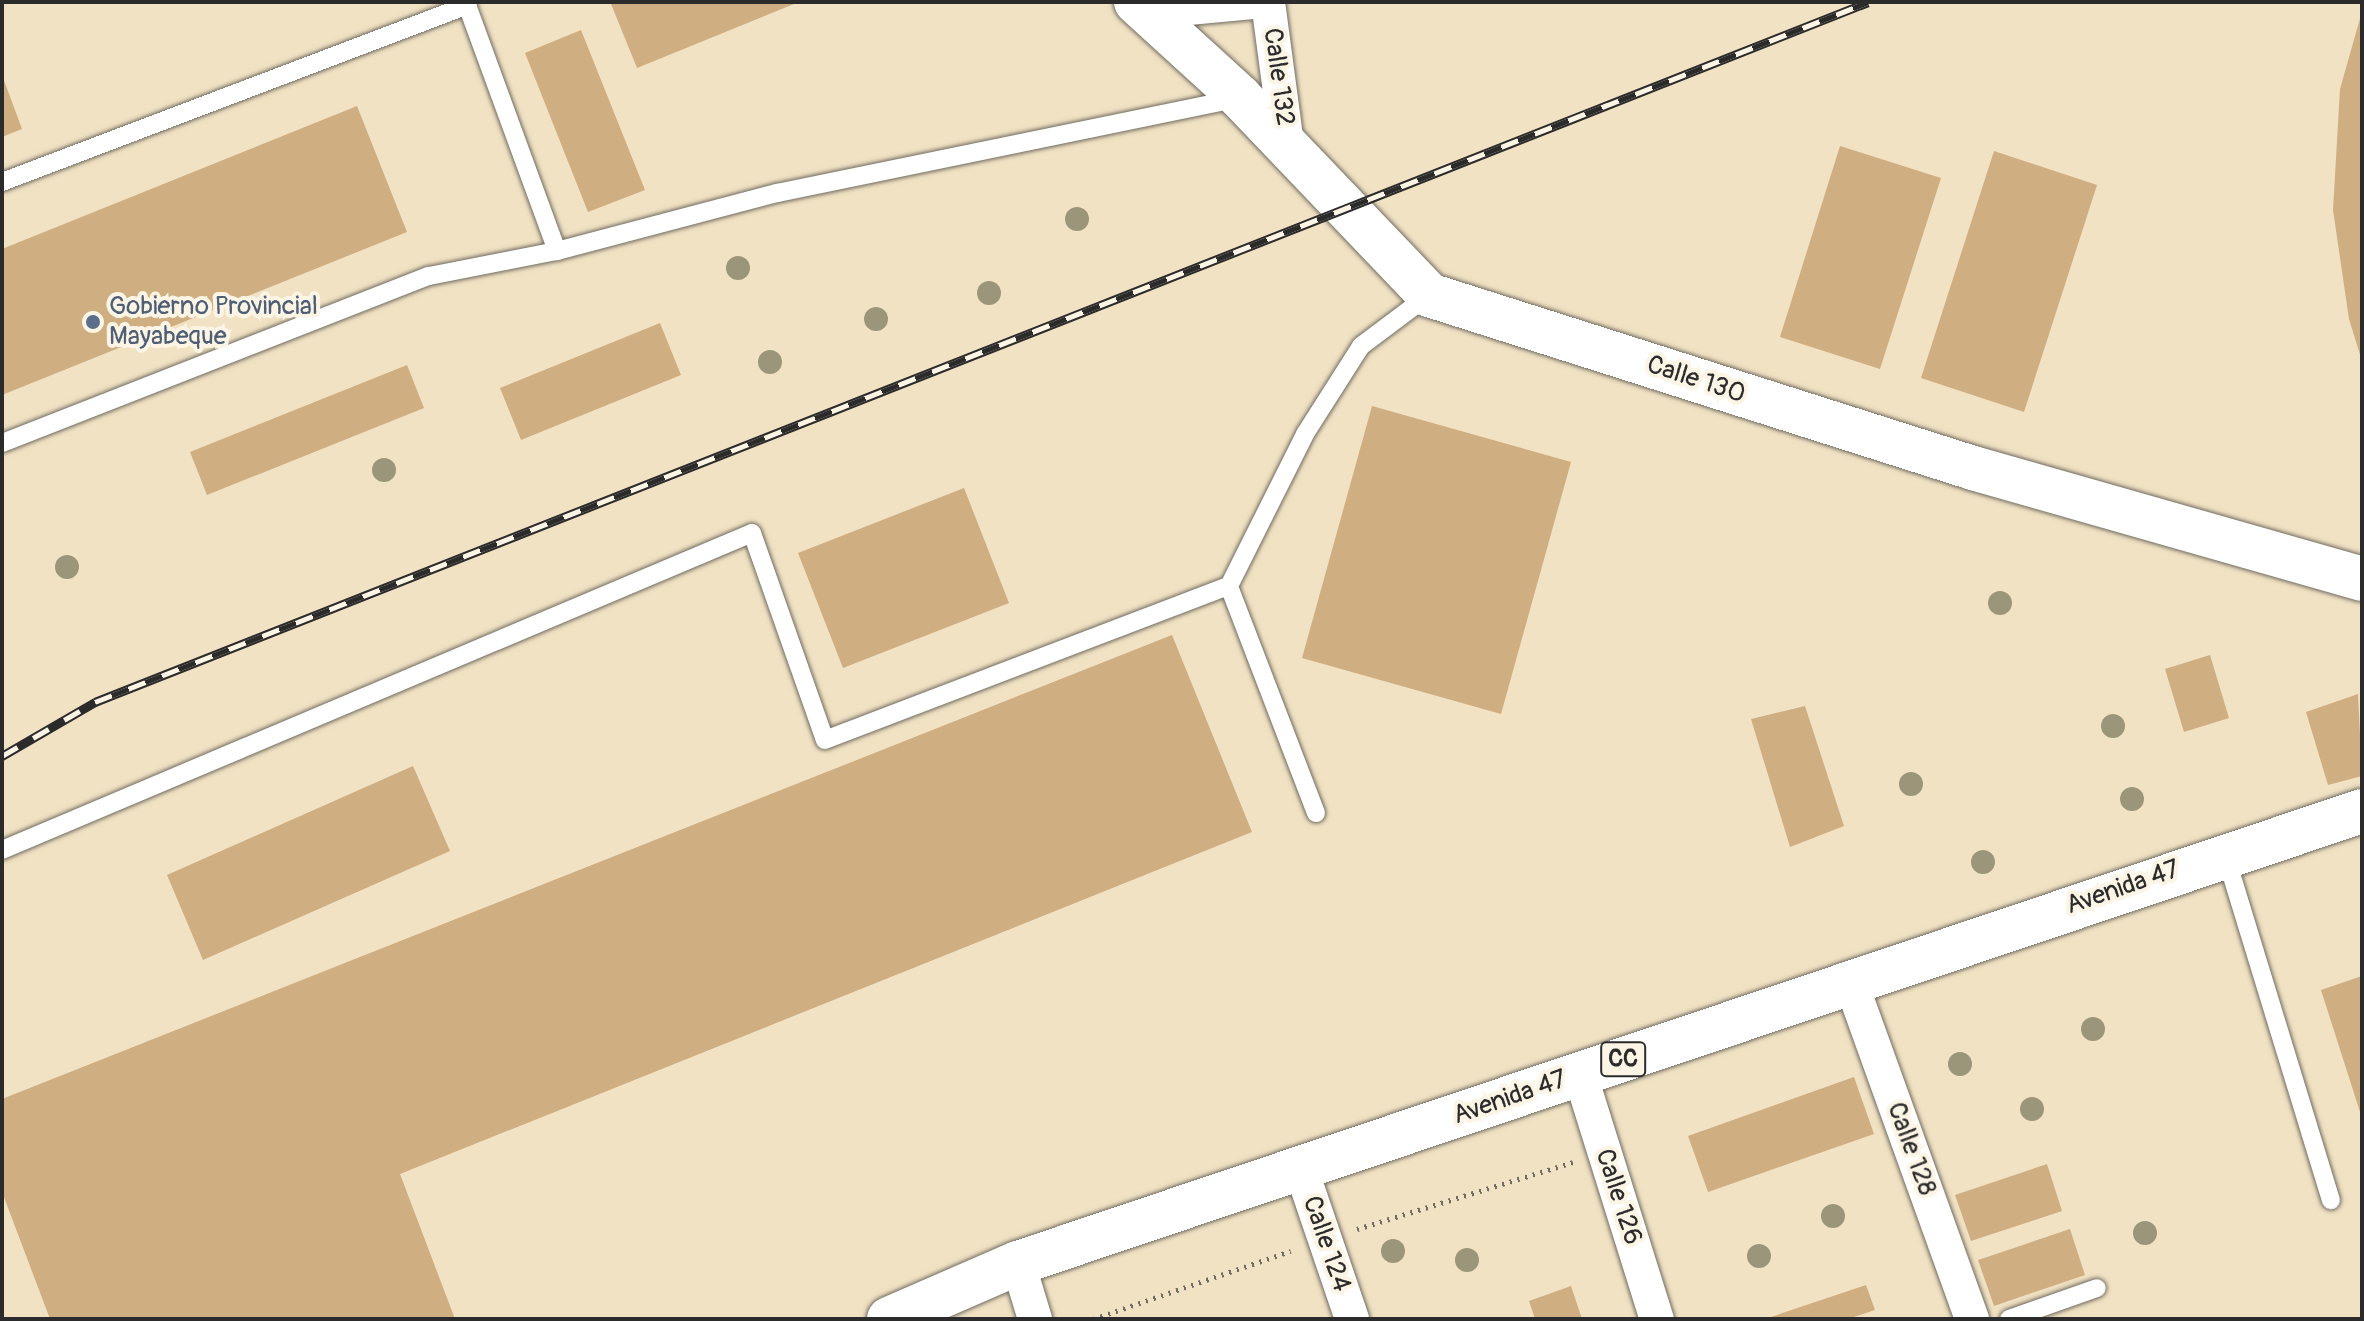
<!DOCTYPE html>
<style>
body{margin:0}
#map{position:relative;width:2364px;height:1321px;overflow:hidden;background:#f1e2c3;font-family:Pangolin,sans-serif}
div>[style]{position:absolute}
.building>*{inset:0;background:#cfae82}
.path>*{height:5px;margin-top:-2.5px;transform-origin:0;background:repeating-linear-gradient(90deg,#706b60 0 2px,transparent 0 8px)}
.roads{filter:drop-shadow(0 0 2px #706b60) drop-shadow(0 0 2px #706b60)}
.lane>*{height:18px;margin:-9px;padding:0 9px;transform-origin:9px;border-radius:9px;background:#fff}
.street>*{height:34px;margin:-17px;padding:0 17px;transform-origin:17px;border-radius:17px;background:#fff}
.secondary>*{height:44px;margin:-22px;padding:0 22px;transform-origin:22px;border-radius:22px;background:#fff}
.primary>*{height:44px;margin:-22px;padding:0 22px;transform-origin:22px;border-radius:22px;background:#fff}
.rail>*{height:9px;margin-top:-4.5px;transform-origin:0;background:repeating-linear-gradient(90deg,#fcf5e5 0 18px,#2b2b2b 0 36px);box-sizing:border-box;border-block:2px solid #2b2b2b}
.trees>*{width:24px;height:24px;margin:-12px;border-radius:50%;background:#9b9679}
.dots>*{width:22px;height:22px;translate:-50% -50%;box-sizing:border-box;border:4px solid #fcf5e5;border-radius:50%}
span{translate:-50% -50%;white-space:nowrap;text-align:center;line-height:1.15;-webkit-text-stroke:8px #fcf5e5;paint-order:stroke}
.shield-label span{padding:2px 6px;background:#fcf5e5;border:2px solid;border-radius:6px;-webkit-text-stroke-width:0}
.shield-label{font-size:24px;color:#2b2b2b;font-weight:700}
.street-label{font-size:26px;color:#2b2b2b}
.service-label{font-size:26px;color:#4e5e75}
.left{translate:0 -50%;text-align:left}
.frame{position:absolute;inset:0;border:4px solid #2b2b2b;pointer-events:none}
</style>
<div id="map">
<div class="building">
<i style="clip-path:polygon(615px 2px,799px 2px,637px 68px,611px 4px)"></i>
<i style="clip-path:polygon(2361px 15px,2362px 16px,2361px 358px,2349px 319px,2333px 210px,2340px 89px)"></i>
<i style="clip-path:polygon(581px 30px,645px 190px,588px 212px,525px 53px)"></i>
<i style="clip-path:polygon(2px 75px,22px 129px,2px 137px)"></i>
<i style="clip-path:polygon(357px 106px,407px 232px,2px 395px,2px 249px)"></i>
<i style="clip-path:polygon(1840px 146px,1941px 178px,1880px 369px,1780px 337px)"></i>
<i style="clip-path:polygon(1994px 151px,2097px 185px,2024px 412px,1921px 378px)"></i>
<i style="clip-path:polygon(660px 323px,681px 375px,521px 440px,500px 388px)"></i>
<i style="clip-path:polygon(407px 365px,424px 408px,207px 495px,190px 452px)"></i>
<i style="clip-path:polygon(1372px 406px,1571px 462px,1501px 714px,1302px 658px)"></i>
<i style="clip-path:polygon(964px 488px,1009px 603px,843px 668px,798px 553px)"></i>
<i style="clip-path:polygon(1172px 635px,1252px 832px,400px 1174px,455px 1319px,50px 1319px,2px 1192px,2px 1099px)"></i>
<i style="clip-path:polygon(2210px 655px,2229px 718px,2184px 732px,2165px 669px)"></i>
<i style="clip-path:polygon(2358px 694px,2362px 776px,2328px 785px,2306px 712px)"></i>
<i style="clip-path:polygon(1805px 706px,1844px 826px,1790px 847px,1751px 719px)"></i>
<i style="clip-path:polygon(413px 766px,450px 851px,203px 960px,167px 875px)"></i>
<i style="clip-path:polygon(2362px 976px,2362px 1115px,2361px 1115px,2321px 990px)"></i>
<i style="clip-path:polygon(1854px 1077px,1874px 1134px,1708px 1192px,1688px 1136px)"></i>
<i style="clip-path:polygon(2047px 1164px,2062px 1211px,1971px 1241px,1955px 1195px)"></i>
<i style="clip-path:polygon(2070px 1229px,2085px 1275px,1994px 1306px,1978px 1260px)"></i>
<i style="clip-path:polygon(1866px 1285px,1875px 1310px,1848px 1319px,1765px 1319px)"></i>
<i style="clip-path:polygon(1571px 1286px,1582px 1319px,1535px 1319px,1529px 1301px)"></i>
</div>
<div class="path">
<i style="left:1357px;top:1229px;width:226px;rotate:-17.2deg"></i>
<i style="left:1093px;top:1319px;width:209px;rotate:-19deg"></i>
</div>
<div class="roads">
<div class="lane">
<i style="left:2px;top:182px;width:498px;rotate:-20.8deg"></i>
<i style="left:467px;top:5px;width:262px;rotate:69.9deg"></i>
<i style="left:2px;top:443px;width:458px;rotate:-21.4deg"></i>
<i style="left:429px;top:276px;width:130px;rotate:-11.1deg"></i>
<i style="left:557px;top:251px;width:228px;rotate:-14.8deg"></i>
<i style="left:777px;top:193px;width:471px;rotate:-11.6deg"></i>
<i style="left:1316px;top:813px;width:243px;rotate:-111deg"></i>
<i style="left:1229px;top:586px;width:170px;rotate:-63.4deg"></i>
<i style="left:1305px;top:434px;width:104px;rotate:-57.5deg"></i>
<i style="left:1361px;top:346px;width:85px;rotate:-36.9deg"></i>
<i style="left:2px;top:850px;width:814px;rotate:-22.91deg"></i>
<i style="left:752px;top:533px;width:219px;rotate:70.6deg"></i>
<i style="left:825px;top:740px;width:432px;rotate:-20.9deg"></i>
<i style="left:2226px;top:857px;width:359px;rotate:73deg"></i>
<i style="left:2009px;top:1319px;width:93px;rotate:-19.4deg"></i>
</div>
<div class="street">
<i style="left:1268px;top:2px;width:150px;rotate:82.4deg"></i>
<i style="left:1146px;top:12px;width:107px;rotate:-5.3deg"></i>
<i style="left:1850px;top:980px;width:360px;rotate:70.2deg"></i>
<i style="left:1580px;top:1074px;width:257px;rotate:72.6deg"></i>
<i style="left:1301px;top:1169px;width:158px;rotate:71.2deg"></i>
<i style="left:1018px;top:1263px;width:59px;rotate:73.1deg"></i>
</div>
<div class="secondary">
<i style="left:1136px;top:2px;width:141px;rotate:42.4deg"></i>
<i style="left:1240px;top:97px;width:274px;rotate:46.3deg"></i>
<i style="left:1429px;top:295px;width:571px;rotate:17.64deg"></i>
<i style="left:1973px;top:468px;width:405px;rotate:15.9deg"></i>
</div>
<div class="primary">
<i style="left:889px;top:1319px;width:141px;rotate:-23.5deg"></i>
<i style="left:1018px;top:1263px;width:1418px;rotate:-18.59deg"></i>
</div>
</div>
<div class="rail">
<i style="left:2px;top:756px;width:108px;rotate:-30.1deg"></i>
<i style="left:95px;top:702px;width:1906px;rotate:-21.54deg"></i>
</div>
<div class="trees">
<i style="left:1077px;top:219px"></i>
<i style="left:738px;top:268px"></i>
<i style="left:989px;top:293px"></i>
<i style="left:876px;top:319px"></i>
<i style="left:770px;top:362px"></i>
<i style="left:384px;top:470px"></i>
<i style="left:67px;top:567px"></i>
<i style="left:2000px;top:603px"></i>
<i style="left:2113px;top:726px"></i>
<i style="left:1911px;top:784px"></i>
<i style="left:2132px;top:799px"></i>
<i style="left:1983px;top:862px"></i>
<i style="left:2093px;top:1029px"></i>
<i style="left:1960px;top:1064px"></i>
<i style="left:2032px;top:1109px"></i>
<i style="left:1833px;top:1216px"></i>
<i style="left:2145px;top:1233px"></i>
<i style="left:1393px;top:1251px"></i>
<i style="left:1759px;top:1256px"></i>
<i style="left:1467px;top:1260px"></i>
</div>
<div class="dots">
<i style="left:93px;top:322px;background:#5c6f8a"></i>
</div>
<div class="shield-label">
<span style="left:1623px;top:1059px">CC</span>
</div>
<div class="street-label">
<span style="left:1278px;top:77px;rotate:82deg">Calle 132</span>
<span style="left:1696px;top:380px;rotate:18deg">Calle 130</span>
<span style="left:2123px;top:888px;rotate:-19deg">Avenida 47</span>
<span style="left:1510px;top:1098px;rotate:-19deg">Avenida 47</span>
<span style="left:1911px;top:1149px;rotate:70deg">Calle 128</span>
<span style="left:1618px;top:1197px;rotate:72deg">Calle 126</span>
<span style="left:1326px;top:1244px;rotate:71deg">Calle 124</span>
</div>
<div class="service-label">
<span class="left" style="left:109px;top:322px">Gobierno Provincial<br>Mayabeque</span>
</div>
<div class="frame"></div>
</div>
